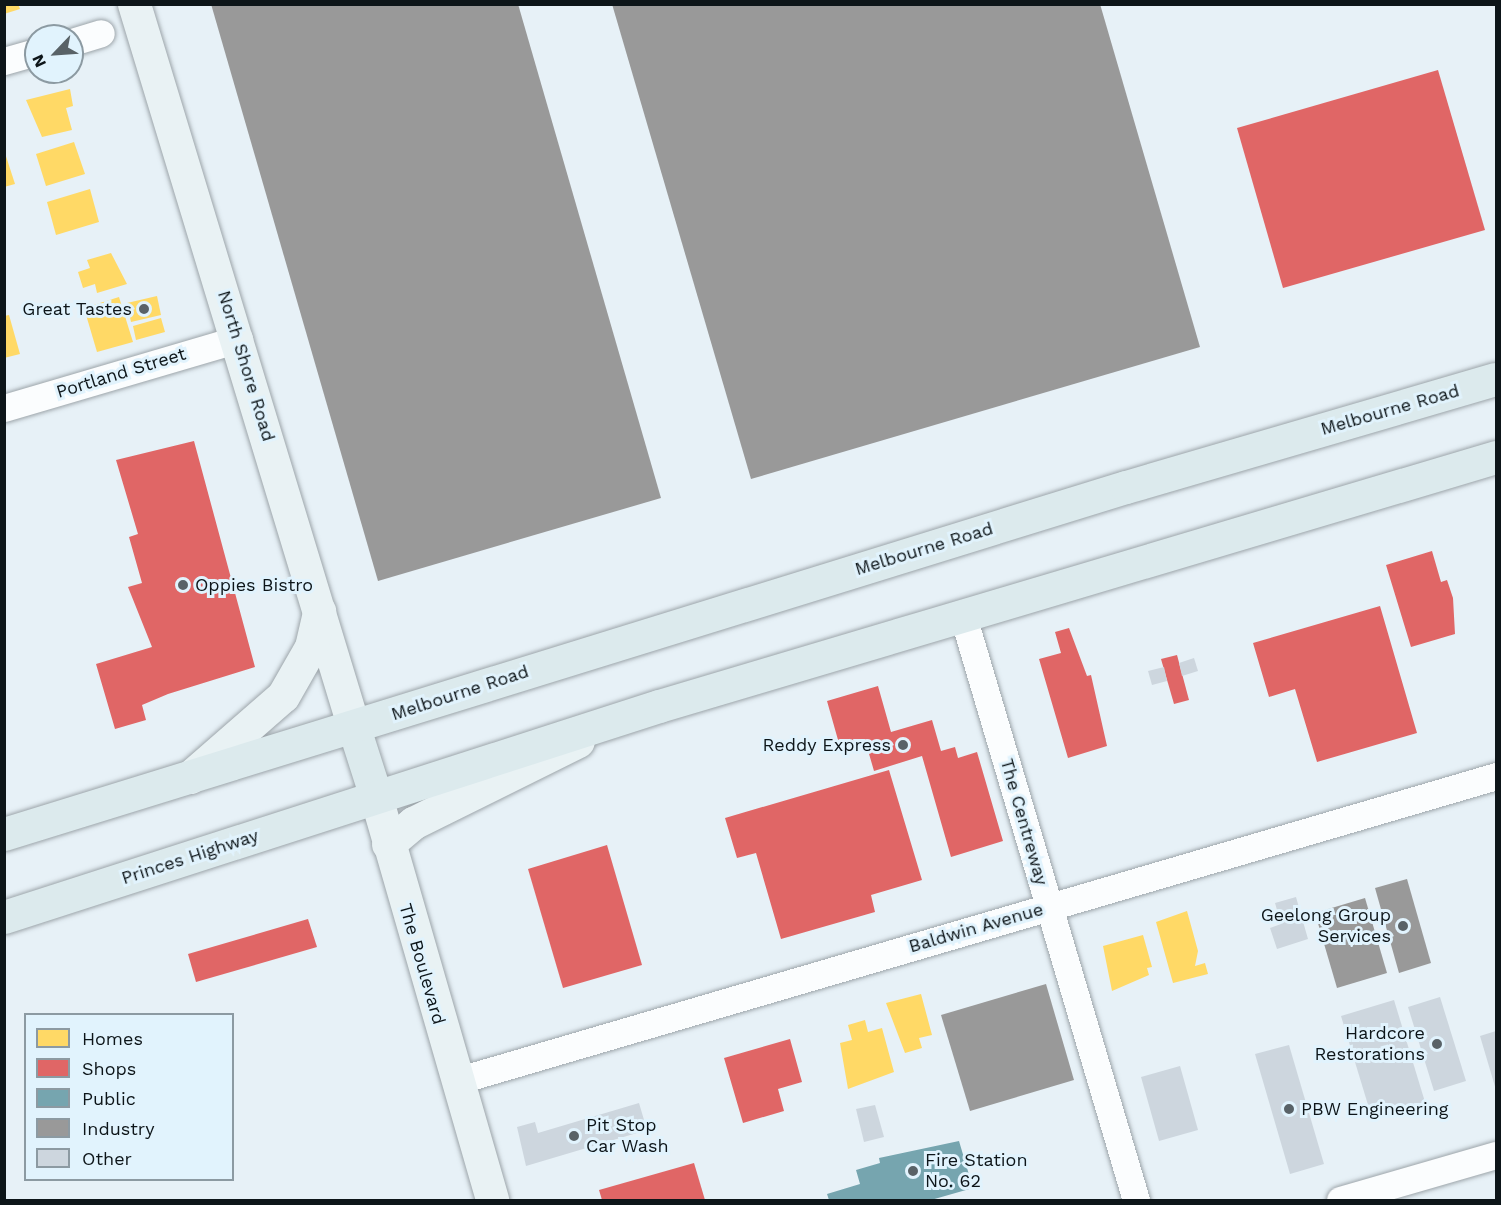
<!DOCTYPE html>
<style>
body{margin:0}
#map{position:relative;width:1501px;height:1205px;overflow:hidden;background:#e7f1f7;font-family:"Work Sans",sans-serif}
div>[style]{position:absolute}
.homes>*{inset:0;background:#ffd966}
.shops>*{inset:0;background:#e06666}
.public>*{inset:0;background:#76a5af}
.industry>*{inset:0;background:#999}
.building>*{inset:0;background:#cdd6de}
.roads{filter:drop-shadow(0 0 2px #9da5aa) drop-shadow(0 0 2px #9da5aa)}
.minor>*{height:27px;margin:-13.5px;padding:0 13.5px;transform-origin:13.5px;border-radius:13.5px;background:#fbfdfe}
.major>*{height:33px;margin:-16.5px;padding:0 16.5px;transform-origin:16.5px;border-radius:16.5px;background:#e9f2f4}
.highway>*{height:33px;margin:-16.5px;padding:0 16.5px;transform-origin:16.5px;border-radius:16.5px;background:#dceaed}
.dots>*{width:16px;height:16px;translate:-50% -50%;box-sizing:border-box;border:3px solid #e1f3fd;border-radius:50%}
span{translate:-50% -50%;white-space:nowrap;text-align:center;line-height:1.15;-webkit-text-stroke:6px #e1f3fd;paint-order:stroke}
.poi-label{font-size:18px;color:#0d1519}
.right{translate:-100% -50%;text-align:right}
.left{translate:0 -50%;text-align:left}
.street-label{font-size:18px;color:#0d1519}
.frame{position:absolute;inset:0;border:6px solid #0d1519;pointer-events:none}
.legend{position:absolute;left:24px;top:1013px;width:210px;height:168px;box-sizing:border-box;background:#e1f3fd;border:2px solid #8c9aa2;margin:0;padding:8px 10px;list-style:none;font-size:18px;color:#0d1519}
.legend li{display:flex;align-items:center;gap:12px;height:30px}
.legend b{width:30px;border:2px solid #8c9aa2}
.north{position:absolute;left:24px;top:24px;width:60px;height:60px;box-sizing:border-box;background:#e1f3fd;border:2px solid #8c9aa2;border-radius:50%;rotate:245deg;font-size:16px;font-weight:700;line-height:24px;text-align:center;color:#0d1519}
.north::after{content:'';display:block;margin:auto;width:21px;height:27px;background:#596267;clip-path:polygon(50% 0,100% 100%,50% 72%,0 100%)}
</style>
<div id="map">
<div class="homes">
<i style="clip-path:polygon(4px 4px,18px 4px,20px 9px,4px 14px)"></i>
<i style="clip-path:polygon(70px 89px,73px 106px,66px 108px,72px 130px,42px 137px,26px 100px)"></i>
<i style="clip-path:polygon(74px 142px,85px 174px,46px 186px,36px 154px)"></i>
<i style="clip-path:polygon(4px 150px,15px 184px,4px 187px)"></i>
<i style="clip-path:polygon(90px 189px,99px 222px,56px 235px,47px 202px)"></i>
<i style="clip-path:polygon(111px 253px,127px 284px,97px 293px,95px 284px,83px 288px,78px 272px,90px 268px,87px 260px)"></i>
<i style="clip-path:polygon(157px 296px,161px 315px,131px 322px,127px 303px)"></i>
<i style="clip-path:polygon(119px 297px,133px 342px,97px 352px,84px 308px)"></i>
<i style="clip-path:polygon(9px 315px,20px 354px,4px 358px,4px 316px)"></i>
<i style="clip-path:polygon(161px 318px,165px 332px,136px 340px,133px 326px)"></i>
<i style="clip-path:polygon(1187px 911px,1198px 951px,1195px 966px,1205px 963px,1208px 974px,1173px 983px,1156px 922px)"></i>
<i style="clip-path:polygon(1143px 935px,1152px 967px,1147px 968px,1149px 975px,1112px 991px,1103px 946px)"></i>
<i style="clip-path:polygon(921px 994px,932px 1035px,919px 1038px,922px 1048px,905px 1053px,886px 1003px)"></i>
<i style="clip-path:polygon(865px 1020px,868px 1032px,882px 1028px,894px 1072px,848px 1089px,840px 1043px,852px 1040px,848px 1025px)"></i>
</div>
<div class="shops">
<i style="clip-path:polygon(1438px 70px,1485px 230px,1283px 288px,1237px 128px)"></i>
<i style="clip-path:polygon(194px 441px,255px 667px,168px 694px,142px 705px,146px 720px,115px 729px,96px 664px,152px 647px,128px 587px,142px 583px,129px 537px,138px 534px,116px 460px)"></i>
<i style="clip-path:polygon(1432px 551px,1441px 582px,1447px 580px,1453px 598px,1455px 634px,1411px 647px,1386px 565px)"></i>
<i style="clip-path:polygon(1380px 606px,1417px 733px,1317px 762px,1295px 689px,1269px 697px,1253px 643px)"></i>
<i style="clip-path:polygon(1069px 628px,1087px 676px,1091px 675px,1107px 746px,1068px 758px,1039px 659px,1061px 653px,1055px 632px)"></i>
<i style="clip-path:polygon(1177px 655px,1189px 700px,1174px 704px,1161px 659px)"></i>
<i style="clip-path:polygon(878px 686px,891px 732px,932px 720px,941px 751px,955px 747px,958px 758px,977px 752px,1003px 841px,951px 857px,922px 756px,874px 771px,865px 740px,840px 747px,827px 701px)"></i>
<i style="clip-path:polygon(889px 770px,922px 880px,871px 895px,875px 912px,781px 939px,756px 853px,737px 858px,725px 818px)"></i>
<i style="clip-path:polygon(607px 845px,642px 965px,563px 988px,528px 869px)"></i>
<i style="clip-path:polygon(308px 919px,317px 947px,196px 982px,188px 954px)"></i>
<i style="clip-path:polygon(790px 1039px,802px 1082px,778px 1089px,784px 1111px,743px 1123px,724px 1058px)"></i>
<i style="clip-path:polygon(694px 1163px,705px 1200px,602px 1200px,599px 1190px)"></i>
</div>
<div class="public">
<i style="clip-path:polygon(959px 1141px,973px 1188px,931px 1200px,829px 1200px,827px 1194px,860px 1184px,856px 1170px,880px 1163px,879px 1158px)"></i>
</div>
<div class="industry">
<i style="clip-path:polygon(211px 4px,518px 4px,661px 498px,378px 581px)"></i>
<i style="clip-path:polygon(612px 4px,1100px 4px,1200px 347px,751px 479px)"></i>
<i style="clip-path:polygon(1407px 879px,1431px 963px,1399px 973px,1375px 888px)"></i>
<i style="clip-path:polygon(1365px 898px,1387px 973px,1337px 988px,1315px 913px)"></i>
<i style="clip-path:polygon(1046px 984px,1074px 1080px,970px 1111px,941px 1015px)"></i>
</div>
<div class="building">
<i style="clip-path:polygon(1194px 658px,1198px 671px,1182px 676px,1179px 663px)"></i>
<i style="clip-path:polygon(1164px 667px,1167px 681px,1152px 685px,1148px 671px)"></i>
<i style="clip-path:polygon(1296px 897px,1308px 939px,1277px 949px,1270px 928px,1281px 924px,1275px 903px)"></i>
<i style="clip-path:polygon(1440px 997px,1466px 1081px,1434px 1091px,1408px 1007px)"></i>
<i style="clip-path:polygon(1394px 1000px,1425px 1102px,1372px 1118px,1341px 1016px)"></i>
<i style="clip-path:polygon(1496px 1031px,1496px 1090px,1480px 1036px)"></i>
<i style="clip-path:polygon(1289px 1045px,1324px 1164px,1290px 1174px,1255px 1054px)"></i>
<i style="clip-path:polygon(1180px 1066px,1198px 1130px,1159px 1141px,1141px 1077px)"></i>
<i style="clip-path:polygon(639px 1103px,647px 1130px,526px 1166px,517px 1127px,535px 1122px,538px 1133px)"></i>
<i style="clip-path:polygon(875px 1105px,884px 1137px,864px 1142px,856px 1109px)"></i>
</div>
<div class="roads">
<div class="minor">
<i style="left:72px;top:42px;width:30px;rotate:-17deg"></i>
<i style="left:4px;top:61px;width:33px;rotate:-16deg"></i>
<i style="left:4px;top:408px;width:245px;rotate:-16.4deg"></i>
<i style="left:963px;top:616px;width:609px;rotate:73.5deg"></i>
<i style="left:456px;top:1081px;width:1084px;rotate:-16.34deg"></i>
<i style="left:1340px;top:1200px;width:162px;rotate:-16.1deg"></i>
</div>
<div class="major">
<i style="left:134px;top:4px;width:757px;rotate:73.1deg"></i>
<i style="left:190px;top:777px;width:123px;rotate:-41.1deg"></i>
<i style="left:283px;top:696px;width:56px;rotate:-60.3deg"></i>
<i style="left:311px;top:647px;width:37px;rotate:-77deg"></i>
<i style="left:376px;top:797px;width:419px;rotate:73.9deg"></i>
<i style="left:388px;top:844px;width:33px;rotate:-40deg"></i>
<i style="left:413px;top:823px;width:184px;rotate:-26.4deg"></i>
</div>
<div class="highway">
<i style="left:354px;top:728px;width:72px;rotate:72.3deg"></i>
<i style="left:4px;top:834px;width:1174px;rotate:-17.19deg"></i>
<i style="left:1126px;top:487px;width:385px;rotate:-16.3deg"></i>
<i style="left:4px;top:917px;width:688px;rotate:-17.86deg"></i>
<i style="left:659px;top:706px;width:873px;rotate:-16.57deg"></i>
</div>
</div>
<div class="dots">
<i style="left:144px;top:309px;background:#596267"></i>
<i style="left:183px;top:585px;background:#596267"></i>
<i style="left:903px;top:745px;background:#596267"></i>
<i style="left:1403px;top:926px;background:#596267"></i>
<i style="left:1437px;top:1044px;background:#596267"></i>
<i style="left:1289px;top:1109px;background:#596267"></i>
<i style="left:574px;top:1136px;background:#596267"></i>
<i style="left:913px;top:1171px;background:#596267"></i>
</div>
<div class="poi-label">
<span class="right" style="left:132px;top:309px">Great Tastes</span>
<span class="left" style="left:195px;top:585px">Oppies Bistro</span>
<span class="right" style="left:891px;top:745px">Reddy Express</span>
<span class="right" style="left:1391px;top:926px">Geelong Group<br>Services</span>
<span class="right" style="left:1425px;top:1044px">Hardcore<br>Restorations</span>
<span class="left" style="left:1301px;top:1109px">PBW Engineering</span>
<span class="left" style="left:586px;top:1136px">Pit Stop<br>Car Wash</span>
<span class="left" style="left:925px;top:1171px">Fire Station<br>No. 62</span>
</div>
<div class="street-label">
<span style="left:246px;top:366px;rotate:73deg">North Shore Road</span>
<span style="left:121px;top:373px;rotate:-17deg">Portland Street</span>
<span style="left:1390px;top:410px;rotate:-16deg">Melbourne Road</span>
<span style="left:924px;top:549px;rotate:-17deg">Melbourne Road</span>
<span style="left:460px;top:693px;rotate:-18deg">Melbourne Road</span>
<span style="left:1024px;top:822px;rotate:74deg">The Centreway</span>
<span style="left:190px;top:857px;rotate:-18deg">Princes Highway</span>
<span style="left:976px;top:928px;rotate:-16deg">Baldwin Avenue</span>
<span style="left:422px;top:964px;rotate:74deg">The Boulevard</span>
</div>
<div class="frame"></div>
<ul class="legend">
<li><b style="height:16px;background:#ffd966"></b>Homes</li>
<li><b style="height:16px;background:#e06666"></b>Shops</li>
<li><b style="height:16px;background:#76a5af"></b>Public</li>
<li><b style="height:16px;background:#999"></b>Industry</li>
<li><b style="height:16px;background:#cdd6de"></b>Other</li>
</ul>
<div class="north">N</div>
</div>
